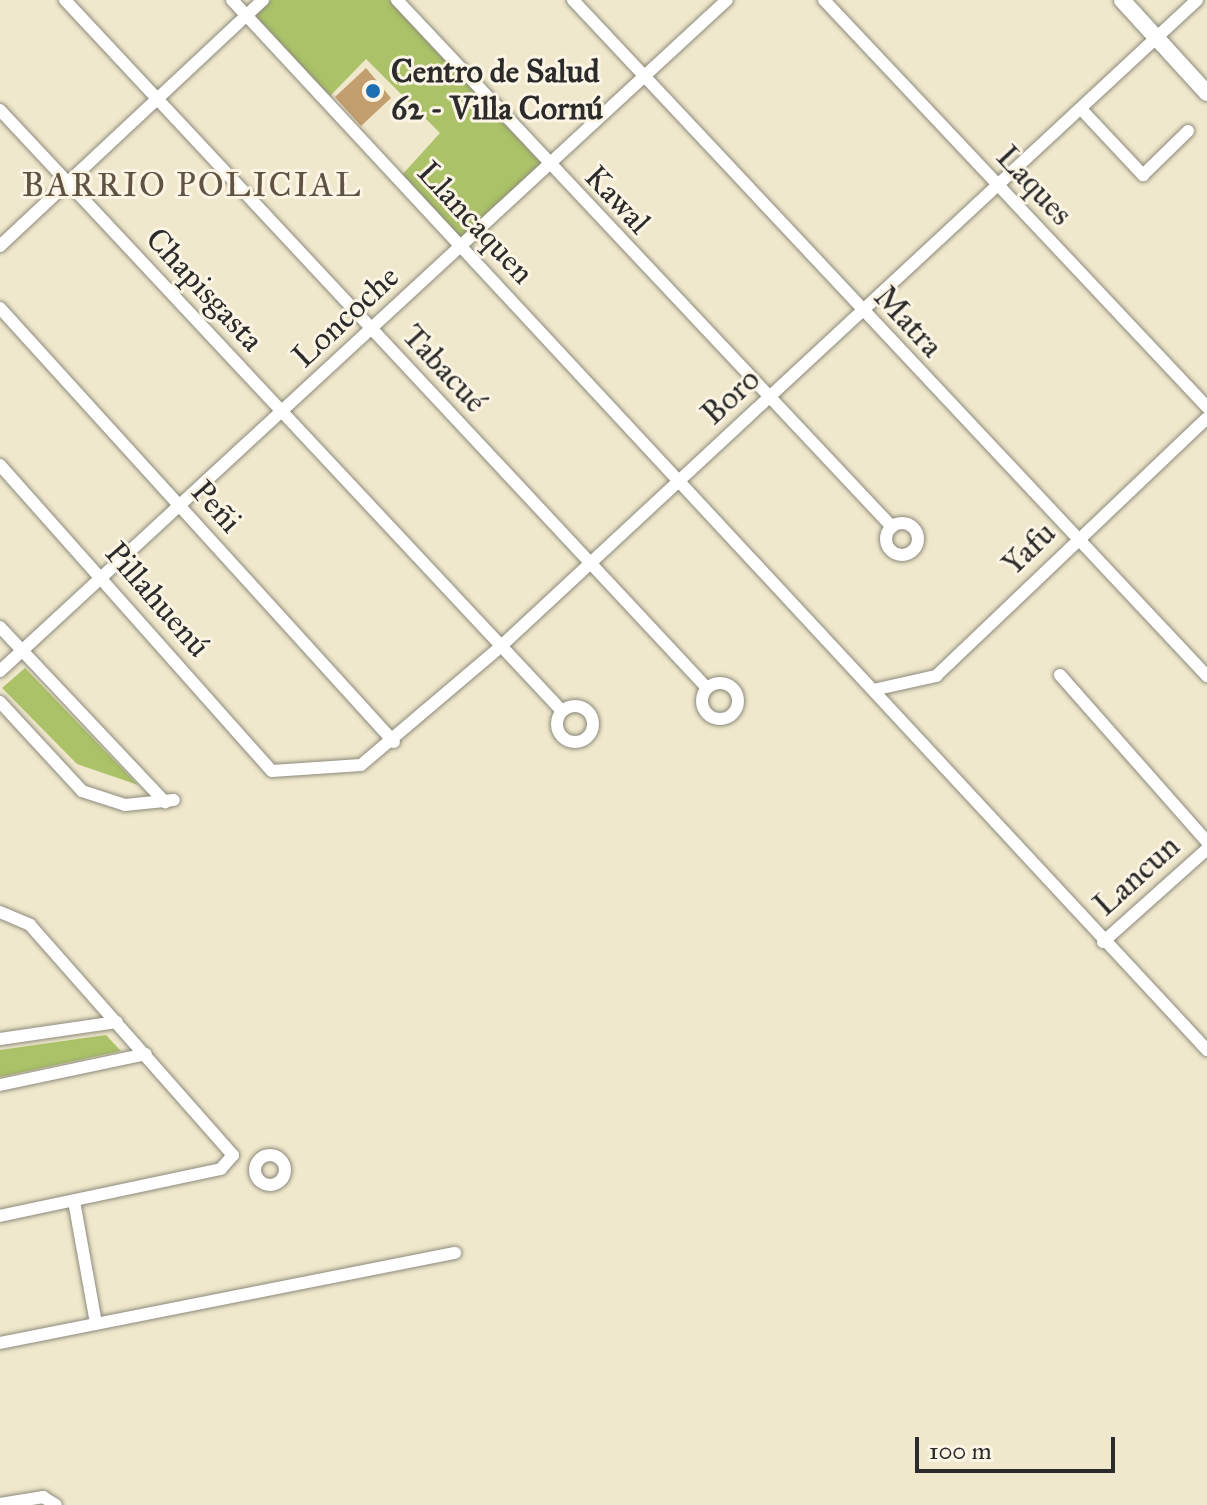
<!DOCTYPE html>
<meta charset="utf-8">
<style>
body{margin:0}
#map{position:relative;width:1207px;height:1505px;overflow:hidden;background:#efe8cc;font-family:"IM FELL Great Primer",serif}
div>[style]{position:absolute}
.green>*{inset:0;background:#abc268}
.building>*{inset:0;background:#c39e6f}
.roads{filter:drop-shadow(0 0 2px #8d8a7c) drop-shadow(0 0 2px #8d8a7c)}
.street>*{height:12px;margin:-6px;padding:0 6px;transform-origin:6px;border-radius:6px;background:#fff}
.street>.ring{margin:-6px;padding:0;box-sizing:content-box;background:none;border:12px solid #fff;border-radius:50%}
.secondary>*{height:16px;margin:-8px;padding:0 8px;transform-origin:8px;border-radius:8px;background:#fff}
.dots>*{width:22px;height:22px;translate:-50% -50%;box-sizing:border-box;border:4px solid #fcf5e5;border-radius:50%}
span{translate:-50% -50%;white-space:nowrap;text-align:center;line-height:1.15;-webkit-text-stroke:6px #fcf5e5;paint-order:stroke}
.poi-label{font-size:32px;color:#2b2b2b;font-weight:700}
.left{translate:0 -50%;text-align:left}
.street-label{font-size:32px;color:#2b2b2b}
.neighbourhood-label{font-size:34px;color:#605343;letter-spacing:2px}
.scale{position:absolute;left:915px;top:1437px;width:200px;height:36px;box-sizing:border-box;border:4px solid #2b2b2b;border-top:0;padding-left:10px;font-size:24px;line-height:28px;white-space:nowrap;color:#2b2b2b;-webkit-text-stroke:6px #fcf5e5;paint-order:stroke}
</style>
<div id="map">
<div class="green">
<i style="clip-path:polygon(271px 0,389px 0,543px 165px,461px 238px,401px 176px,440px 133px,366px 59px,330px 96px,253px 17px)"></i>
<i style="clip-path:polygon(25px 668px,138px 785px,77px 764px,2px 688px)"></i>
<i style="clip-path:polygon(106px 1035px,121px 1051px,0 1077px,0 1050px)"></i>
</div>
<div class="building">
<i style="clip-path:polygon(366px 68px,391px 98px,361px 126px,335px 97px)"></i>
</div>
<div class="roads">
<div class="street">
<i style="left:65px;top:0;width:941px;rotate:46.98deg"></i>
<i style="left:232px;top:0;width:1433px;rotate:47.12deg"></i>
<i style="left:397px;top:0;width:723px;rotate:46.79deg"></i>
<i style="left:573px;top:0;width:927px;rotate:46.84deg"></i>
<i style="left:824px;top:0;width:559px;rotate:46.74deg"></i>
<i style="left:1081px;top:109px;width:91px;rotate:46.8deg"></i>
<i style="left:1143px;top:175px;width:63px;rotate:-44.4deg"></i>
<i style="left:0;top:110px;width:823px;rotate:46.92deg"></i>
<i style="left:0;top:246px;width:360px;rotate:-43.1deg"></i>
<i style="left:0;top:308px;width:586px;rotate:47.77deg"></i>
<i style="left:0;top:465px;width:409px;rotate:48.4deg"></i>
<i style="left:272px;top:771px;width:89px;rotate:-3.9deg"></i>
<i style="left:361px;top:765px;width:182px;rotate:-40.3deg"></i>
<i style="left:500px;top:647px;width:951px;rotate:-42.87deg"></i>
<i class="ring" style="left:886px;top:523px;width:20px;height:20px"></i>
<i style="left:0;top:627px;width:241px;rotate:46.7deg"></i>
<i style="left:0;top:671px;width:989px;rotate:-42.71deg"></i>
<i style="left:1060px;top:675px;width:222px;rotate:48.6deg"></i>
<i class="ring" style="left:702px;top:683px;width:24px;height:24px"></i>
<i style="left:873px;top:690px;width:65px;rotate:-12.5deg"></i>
<i style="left:936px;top:676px;width:374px;rotate:-43.6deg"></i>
<i style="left:0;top:702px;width:121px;rotate:47.3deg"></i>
<i style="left:82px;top:791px;width:45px;rotate:18deg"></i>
<i style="left:125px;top:805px;width:49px;rotate:-5.8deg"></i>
<i class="ring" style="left:557px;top:706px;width:24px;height:24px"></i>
<i style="left:0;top:912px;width:33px;rotate:23deg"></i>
<i style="left:30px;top:925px;width:307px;rotate:48.6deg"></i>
<i style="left:233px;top:1155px;width:18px;rotate:131deg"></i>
<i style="left:221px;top:1169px;width:226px;rotate:168deg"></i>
<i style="left:1103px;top:942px;width:140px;rotate:-41.8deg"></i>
<i style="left:0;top:1039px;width:118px;rotate:-8.3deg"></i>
<i style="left:0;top:1085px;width:149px;rotate:-12deg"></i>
<i class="ring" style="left:255px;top:1155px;width:18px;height:18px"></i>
<i style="left:74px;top:1201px;width:124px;rotate:79.8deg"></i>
<i style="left:0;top:1343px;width:464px;rotate:-11.2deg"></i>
<i style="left:0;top:1504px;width:44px;rotate:-9.2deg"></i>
<i style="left:43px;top:1497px;width:15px;rotate:32deg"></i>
</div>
<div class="secondary">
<i style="left:1122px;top:0;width:126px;rotate:47.6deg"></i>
</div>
</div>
<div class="dots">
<i style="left:373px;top:91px;background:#1f6fb2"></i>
</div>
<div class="poi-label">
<span class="left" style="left:391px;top:91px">Centro de Salud<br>62 - Villa Cornú</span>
</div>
<div class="street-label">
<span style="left:1034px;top:186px;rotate:47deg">Laques</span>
<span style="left:617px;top:200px;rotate:47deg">Kawal</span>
<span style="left:475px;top:223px;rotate:47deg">Llancaquen</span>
<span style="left:204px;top:290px;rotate:47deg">Chapisgasta</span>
<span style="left:346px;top:317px;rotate:-43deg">Loncoche</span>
<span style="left:908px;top:322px;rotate:47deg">Matra</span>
<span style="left:444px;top:369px;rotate:47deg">Tabacué</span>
<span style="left:731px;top:397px;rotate:-43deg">Boro</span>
<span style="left:216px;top:507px;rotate:48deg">Peñi</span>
<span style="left:1029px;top:549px;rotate:-44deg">Yafu</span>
<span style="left:157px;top:600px;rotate:49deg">Pillahuenú</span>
<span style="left:1137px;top:876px;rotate:-42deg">Lancun</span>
</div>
<div class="neighbourhood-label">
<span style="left:192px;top:185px">BARRIO POLICIAL</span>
</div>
<div class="scale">100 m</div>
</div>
